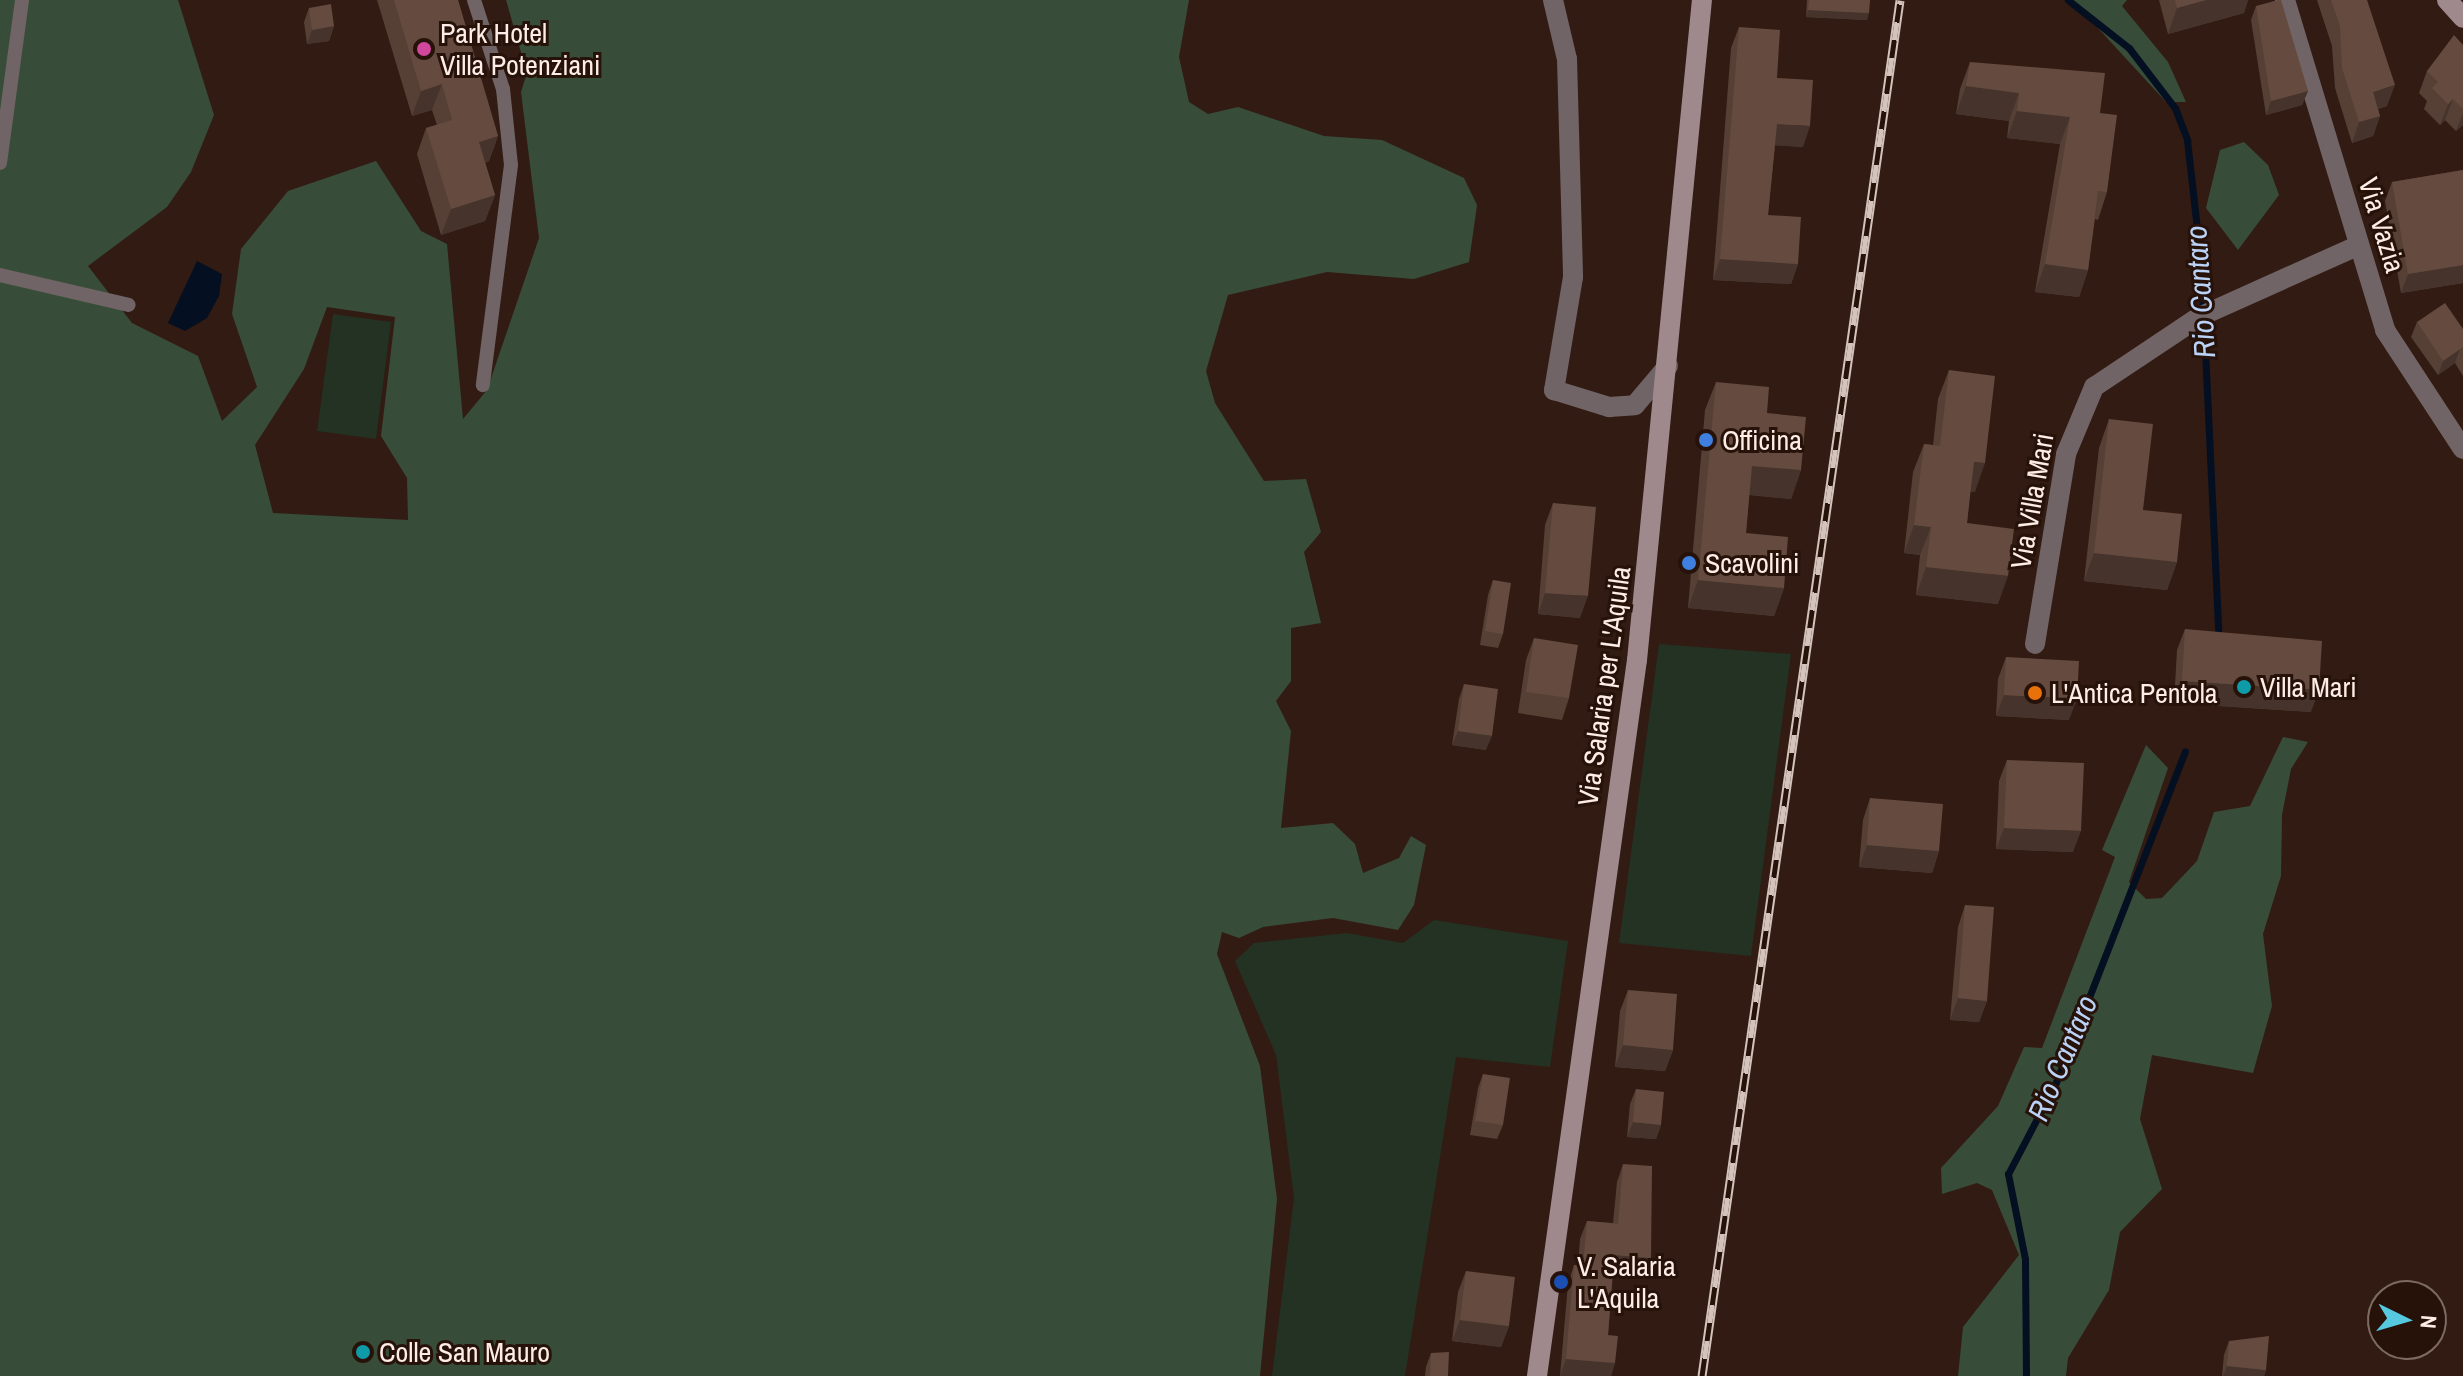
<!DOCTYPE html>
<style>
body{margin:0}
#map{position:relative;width:2463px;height:1376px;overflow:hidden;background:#321b12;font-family:"Archivo Narrow",sans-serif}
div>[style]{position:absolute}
.green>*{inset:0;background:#233223}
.forest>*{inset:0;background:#384d39}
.water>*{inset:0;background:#040f21}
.stream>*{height:7px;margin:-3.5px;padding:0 3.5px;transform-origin:3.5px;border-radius:3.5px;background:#040f21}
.lane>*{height:14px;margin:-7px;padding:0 7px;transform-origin:7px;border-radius:7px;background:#716466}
.street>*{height:20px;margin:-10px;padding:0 10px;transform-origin:10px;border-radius:10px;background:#716466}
.secondary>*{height:20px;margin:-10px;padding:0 10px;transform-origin:10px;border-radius:10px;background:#9f898d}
.rail>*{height:9px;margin-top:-4.5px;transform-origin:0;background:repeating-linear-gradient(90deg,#271209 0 18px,#d4c3bb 0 36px);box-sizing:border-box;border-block:2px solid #d4c3bb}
.wall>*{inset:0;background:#564036}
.shaded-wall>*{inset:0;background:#46342c}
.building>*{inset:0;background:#644a3f}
.dots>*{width:22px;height:22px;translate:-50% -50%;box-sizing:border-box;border:4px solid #271209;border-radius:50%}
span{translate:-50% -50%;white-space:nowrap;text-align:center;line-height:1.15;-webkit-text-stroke:6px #271209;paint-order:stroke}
.poi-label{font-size:28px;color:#fdede6}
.left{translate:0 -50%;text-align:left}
.street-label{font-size:28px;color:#fdede6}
.water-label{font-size:30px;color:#bad2f6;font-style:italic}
.north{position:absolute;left:2367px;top:1280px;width:80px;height:80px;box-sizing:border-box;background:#271209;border:2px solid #7d6a61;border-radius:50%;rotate:95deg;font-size:22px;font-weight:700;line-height:32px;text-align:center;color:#fdede6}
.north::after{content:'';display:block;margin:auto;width:28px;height:36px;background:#56c9e1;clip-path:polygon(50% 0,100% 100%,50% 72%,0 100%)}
</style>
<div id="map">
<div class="green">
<i style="clip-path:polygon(333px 314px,391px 322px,376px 439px,317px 431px)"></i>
<i style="clip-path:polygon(1659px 644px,1791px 654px,1751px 956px,1619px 943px)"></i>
<i style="clip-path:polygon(1434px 920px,1568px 941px,1550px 1067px,1456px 1057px,1405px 1376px,1272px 1376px,1294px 1198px,1276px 1055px,1235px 961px,1254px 943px,1347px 933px,1403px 943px)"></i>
</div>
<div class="forest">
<i style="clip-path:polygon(evenodd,0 0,178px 0,214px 115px,191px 172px,167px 207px,88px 266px,132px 323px,198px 356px,222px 421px,257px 387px,232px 314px,241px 249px,288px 191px,376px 161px,421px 231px,447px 244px,463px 419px,487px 390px,539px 238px,521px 92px,527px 73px,506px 0,1189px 0,1179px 57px,1189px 102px,1208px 114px,1238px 107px,1324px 136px,1382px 140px,1464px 178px,1477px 205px,1469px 262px,1414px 279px,1327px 272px,1228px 295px,1206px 371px,1215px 403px,1264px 481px,1306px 479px,1321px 532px,1304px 552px,1321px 623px,1291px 628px,1291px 681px,1276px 701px,1291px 731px,1281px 828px,1333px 823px,1355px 844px,1363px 873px,1399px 858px,1411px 836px,1426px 845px,1414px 905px,1398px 930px,1333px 918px,1263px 927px,1239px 938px,1222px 932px,1217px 954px,1260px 1066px,1277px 1199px,1260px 1376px,0 1376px,0 0,327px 307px,395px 317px,381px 436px,407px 478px,408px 520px,273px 513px,255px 445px,304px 369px,327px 307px)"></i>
<i style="clip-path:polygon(2072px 0,2127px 0,2122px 6px,2168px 62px,2186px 102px,2166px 102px)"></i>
<i style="clip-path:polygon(2244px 142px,2268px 165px,2279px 195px,2238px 250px,2206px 208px,2220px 150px)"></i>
<i style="clip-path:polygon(2283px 737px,2308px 742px,2291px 769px,2282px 815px,2281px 876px,2263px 934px,2272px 1006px,2253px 1073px,2152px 1055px,2140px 1119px,2162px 1189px,2120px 1232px,2109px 1290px,2068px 1358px,2066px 1376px,1958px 1376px,1963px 1327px,2019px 1255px,1992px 1190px,1977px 1183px,1942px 1194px,1941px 1168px,1998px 1106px,2024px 1047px,2042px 1048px,2115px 857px,2102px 850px,2146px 745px,2168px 768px,2129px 882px,2146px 899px,2162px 898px,2197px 861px,2214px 812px,2250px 806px)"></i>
</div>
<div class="water">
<i style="clip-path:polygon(197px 261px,222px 274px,219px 296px,207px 318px,185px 331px,168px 323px)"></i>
</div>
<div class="stream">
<i style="left:2068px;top:0;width:78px;rotate:38.2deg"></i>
<i style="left:2129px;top:48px;width:76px;rotate:52.5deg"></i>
<i style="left:2175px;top:108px;width:34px;rotate:69deg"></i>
<i style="left:2187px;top:140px;width:126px;rotate:83.6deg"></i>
<i style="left:2201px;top:265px;width:366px;rotate:87.3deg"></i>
<i style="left:2026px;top:1376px;width:117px;rotate:-90.5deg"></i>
<i style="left:2025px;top:1259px;width:87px;rotate:-101.3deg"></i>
<i style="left:2008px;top:1174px;width:104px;rotate:-62.4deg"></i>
<i style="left:2056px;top:1082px;width:355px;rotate:-68.7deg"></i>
</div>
<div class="lane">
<i style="left:474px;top:0;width:94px;rotate:72deg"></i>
<i style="left:503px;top:89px;width:76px;rotate:84deg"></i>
<i style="left:511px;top:165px;width:222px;rotate:97.3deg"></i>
<i style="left:0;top:163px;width:164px;rotate:-82.3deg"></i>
<i style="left:0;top:275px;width:132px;rotate:13.1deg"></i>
</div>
<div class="street">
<i style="left:1553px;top:0;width:61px;rotate:76.7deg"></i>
<i style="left:1567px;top:59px;width:218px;rotate:88.4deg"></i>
<i style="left:1573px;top:277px;width:115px;rotate:99.5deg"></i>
<i style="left:1554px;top:390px;width:58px;rotate:17.2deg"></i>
<i style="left:1609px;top:407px;width:26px;rotate:-4deg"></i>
<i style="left:1635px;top:405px;width:51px;rotate:-49.8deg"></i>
<i style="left:2285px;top:0;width:345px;rotate:73.1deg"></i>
<i style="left:2385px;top:330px;width:142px;rotate:56.8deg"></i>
<i style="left:2035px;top:644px;width:193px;rotate:-80.7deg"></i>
<i style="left:2066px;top:454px;width:73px;rotate:-67.3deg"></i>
<i style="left:2094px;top:387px;width:126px;rotate:-33.7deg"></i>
<i style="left:2199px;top:317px;width:175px;rotate:-24.2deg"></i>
</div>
<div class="secondary">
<i style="left:2447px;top:0;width:24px;rotate:48deg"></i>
<i style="left:1537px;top:1376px;width:723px;rotate:-82.05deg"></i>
<i style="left:1637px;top:660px;width:663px;rotate:-84.38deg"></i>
</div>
<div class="rail">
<i style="left:1702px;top:1376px;width:1390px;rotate:-81.81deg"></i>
</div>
<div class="wall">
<i style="clip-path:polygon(377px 0,458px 0,498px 136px,489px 161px,485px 163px,495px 195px,485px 221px,441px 235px,417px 154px,426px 128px,437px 125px,432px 110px,412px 116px)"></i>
<i style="clip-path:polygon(1807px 0,1870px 0,1867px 20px,1806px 17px)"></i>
<i style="clip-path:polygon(2159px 0,2248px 0,2244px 13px,2168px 34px)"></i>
<i style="clip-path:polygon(2317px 0,2367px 0,2387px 106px,2378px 109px,2380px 116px,2373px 136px,2352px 143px,2335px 88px,2332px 46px)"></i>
<i style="clip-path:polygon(2256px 6px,2308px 91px,2302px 105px,2266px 115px,2251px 20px)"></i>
<i style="clip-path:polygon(309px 8px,334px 26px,329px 41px,307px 44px,304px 22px)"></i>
<i style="clip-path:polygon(1739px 27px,1777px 78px,1803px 147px,1775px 145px,1768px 215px,1798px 264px,1791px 284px,1713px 280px,1731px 48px)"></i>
<i style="clip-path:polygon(2463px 45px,2463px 125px,2456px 131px,2445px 120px,2440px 125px,2424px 109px,2427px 101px,2419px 93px,2427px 71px)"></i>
<i style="clip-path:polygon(1970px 62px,2100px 113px,2107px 192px,2098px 220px,2095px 219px,2088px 270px,2079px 297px,2035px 292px,2060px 144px,2007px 138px,2009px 121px,1956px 114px,1960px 89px)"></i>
<i style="clip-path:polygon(2463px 170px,2463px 283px,2401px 293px,2385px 201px,2392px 182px)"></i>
<i style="clip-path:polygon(2417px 322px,2463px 329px,2463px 376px,2455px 363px,2438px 375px,2411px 337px)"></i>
<i style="clip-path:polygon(1949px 370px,1975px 492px,1970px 491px,1967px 523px,1998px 604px,1916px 595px,1920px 555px,1904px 553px,1913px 472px,1924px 444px,1933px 445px,1938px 399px)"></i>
<i style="clip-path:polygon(1716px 382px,1767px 413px,1801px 470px,1791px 499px,1749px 495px,1746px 533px,1784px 588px,1774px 616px,1688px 608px,1705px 410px)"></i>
<i style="clip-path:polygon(2109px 419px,2143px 510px,2177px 562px,2167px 590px,2084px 581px,2099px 448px)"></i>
<i style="clip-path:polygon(1553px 503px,1580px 618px,1538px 614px,1545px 525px)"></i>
<i style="clip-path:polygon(1493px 580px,1503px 634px,1498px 648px,1480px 645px,1488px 595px)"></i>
<i style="clip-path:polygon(2185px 629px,2311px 712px,2174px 703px,2177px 650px)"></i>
<i style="clip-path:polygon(1534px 638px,1569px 698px,1562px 720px,1518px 713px,1526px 660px)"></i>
<i style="clip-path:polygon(2006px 657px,2069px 720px,1996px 716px,1998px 679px)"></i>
<i style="clip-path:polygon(1464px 684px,1486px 750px,1452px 745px,1459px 699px)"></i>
<i style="clip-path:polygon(2007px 760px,2073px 852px,1996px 849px,1999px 781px)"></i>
<i style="clip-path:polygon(1870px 798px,1939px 851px,1932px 873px,1859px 867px,1863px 820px)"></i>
<i style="clip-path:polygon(1965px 905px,1987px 1001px,1979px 1022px,1950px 1020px,1958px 927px)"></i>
<i style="clip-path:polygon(1628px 990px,1673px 1050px,1665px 1071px,1615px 1067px,1620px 1011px)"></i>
<i style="clip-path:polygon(1483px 1074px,1503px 1125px,1497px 1139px,1470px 1135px,1478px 1088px)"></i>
<i style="clip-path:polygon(1636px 1089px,1661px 1125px,1656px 1139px,1627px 1137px,1630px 1104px)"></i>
<i style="clip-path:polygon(1623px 1164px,1651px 1258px,1644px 1277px,1613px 1274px,1608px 1335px,1615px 1363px,1611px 1376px,1560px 1376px,1568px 1284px,1574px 1265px,1578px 1266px,1580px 1239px,1587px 1221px,1613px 1223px,1617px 1182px)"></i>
<i style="clip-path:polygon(1466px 1271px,1509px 1326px,1501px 1347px,1452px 1341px,1458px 1292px)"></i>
<i style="clip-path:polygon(2229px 1341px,2266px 1370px,2264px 1376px,2222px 1376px,2224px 1355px)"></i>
<i style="clip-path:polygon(1431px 1353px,1448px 1375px,1448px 1376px,1425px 1376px,1426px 1367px)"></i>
</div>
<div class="shaded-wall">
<i style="clip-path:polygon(2206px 0,2248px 0,2244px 13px,2168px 34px,2177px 8px)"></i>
<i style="clip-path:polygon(1808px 10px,1869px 13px,1867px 20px,1806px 17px)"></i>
<i style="clip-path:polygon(334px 26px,329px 41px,307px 44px,312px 30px)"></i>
<i style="clip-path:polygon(442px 84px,432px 110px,412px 116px,421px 91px)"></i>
<i style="clip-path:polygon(2395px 85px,2387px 106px,2365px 113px,2373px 92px)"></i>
<i style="clip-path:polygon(1966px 86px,2019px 93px,2009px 121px,1956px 114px)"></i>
<i style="clip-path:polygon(2308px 91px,2302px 105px,2266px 115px,2271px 101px)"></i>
<i style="clip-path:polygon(2453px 99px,2445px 120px,2440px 125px,2448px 104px)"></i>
<i style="clip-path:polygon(2017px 111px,2070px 117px,2060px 144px,2007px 138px)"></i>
<i style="clip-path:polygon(2463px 113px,2463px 125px,2456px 131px)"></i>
<i style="clip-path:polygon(2380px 116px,2373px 136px,2352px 143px,2359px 122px)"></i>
<i style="clip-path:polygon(1777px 124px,1810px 126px,1803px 147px,1769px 145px)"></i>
<i style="clip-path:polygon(498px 136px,489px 161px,469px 167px,479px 142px)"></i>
<i style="clip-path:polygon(495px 195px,485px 221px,441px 235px,451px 209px)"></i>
<i style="clip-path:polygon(1720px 259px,1798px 264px,1791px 284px,1713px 280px)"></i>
<i style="clip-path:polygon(2045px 264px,2088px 270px,2079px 297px,2035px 292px)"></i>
<i style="clip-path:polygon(2463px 265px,2463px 283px,2401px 293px,2408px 274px)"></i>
<i style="clip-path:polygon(2460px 349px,2455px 363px,2438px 375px,2443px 361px)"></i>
<i style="clip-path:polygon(1974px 462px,1985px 463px,1975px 492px,1963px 491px)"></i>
<i style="clip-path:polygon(1752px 466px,1801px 470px,1791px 499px,1742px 494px)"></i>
<i style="clip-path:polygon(1914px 525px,1931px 527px,1920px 555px,1904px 553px)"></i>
<i style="clip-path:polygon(2094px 553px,2177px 562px,2167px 590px,2084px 581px)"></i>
<i style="clip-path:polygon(1926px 567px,2008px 576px,1998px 604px,1916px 595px)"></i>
<i style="clip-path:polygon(1698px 580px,1784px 588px,1774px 616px,1688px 608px)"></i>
<i style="clip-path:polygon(1545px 593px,1588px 596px,1580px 618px,1538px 614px)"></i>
<i style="clip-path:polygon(2182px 681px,2319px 690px,2311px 712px,2174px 703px)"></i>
<i style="clip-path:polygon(2004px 695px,2077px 699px,2069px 720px,1996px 716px)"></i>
<i style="clip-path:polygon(1458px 731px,1492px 736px,1486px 750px,1452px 745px)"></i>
<i style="clip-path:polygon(2004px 828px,2081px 831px,2073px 852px,1996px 849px)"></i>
<i style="clip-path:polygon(1867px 845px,1939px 851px,1932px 873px,1859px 867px)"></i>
<i style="clip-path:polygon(1958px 998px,1987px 1001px,1979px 1022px,1950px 1020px)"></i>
<i style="clip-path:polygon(1623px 1045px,1673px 1050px,1665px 1071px,1615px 1067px)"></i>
<i style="clip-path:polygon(1633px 1122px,1661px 1125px,1656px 1139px,1627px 1137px)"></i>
<i style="clip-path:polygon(1614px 1255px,1651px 1258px,1644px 1277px,1608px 1274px)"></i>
<i style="clip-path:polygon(1460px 1320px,1509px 1326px,1501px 1347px,1452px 1341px)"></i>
<i style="clip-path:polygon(1566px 1359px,1615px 1363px,1611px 1376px,1560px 1376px)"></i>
<i style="clip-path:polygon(2227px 1366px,2266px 1370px,2264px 1376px,2223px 1376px)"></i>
</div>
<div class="building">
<i style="clip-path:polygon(394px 0,458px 0,498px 136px,479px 142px,495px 195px,451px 209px,426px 128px,452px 120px,442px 84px,421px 91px)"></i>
<i style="clip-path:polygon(1809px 0,1870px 0,1869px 13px,1808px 10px)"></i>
<i style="clip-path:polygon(2175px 0,2206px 0,2177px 8px)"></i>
<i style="clip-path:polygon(2278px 0,2281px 0,2308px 91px,2271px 101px,2256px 6px)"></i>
<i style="clip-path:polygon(2331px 0,2367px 0,2395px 85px,2373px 92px,2380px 116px,2359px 122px,2342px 68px,2340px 26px)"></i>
<i style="clip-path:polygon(331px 4px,334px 26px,312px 30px,309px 8px)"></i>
<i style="clip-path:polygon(1739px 27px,1780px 30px,1777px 78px,1813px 80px,1810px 126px,1777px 124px,1768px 215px,1801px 217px,1798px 264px,1720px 259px)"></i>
<i style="clip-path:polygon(2454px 35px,2463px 45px,2463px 109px,2453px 99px,2448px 104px,2432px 88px,2438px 82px,2427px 71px)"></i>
<i style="clip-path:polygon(1970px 62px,2105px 73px,2100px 113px,2117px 115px,2107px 192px,2098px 191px,2088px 270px,2045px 264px,2070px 117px,2017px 111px,2019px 93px,1966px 86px)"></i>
<i style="clip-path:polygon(2463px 170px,2463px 265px,2408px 274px,2392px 182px)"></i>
<i style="clip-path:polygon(2445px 303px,2463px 329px,2463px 347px,2443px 361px,2417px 322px)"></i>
<i style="clip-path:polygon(1949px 370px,1995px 376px,1985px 463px,1974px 462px,1967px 523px,2014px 529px,2008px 576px,1926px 567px,1931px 527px,1914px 525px,1924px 444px,1940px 446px)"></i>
<i style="clip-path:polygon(1716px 382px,1769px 387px,1767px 413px,1806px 417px,1801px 470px,1752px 466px,1746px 533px,1788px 537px,1784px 588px,1698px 580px)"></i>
<i style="clip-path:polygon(2109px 419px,2153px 424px,2143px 510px,2182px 514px,2177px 562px,2094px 553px)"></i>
<i style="clip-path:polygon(1553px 503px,1596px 507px,1588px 596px,1545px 593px)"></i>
<i style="clip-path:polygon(1493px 580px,1511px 583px,1503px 634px,1485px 631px)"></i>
<i style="clip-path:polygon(2185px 629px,2322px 641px,2319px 690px,2182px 681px)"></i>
<i style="clip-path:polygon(1534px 638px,1578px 645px,1569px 698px,1526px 692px)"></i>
<i style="clip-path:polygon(2006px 657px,2079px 661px,2077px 699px,2004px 695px)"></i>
<i style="clip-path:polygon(1464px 684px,1498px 689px,1492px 736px,1458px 731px)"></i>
<i style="clip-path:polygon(2007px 760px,2084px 763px,2081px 831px,2004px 828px)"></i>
<i style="clip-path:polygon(1870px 798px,1943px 804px,1939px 851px,1867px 845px)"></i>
<i style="clip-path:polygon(1965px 905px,1994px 907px,1987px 1001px,1958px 998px)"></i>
<i style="clip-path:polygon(1628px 990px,1677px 994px,1673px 1050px,1623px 1045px)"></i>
<i style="clip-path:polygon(1483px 1074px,1510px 1078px,1503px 1125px,1475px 1121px)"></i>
<i style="clip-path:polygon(1636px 1089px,1664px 1092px,1661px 1125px,1633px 1122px)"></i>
<i style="clip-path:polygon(1623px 1164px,1652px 1166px,1651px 1258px,1614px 1255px,1608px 1335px,1618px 1336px,1615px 1363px,1566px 1359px,1574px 1265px,1583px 1266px,1587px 1221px,1618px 1224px)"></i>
<i style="clip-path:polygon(1466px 1271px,1515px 1277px,1509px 1326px,1460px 1320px)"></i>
<i style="clip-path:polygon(2269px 1336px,2266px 1370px,2227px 1366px,2229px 1341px)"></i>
<i style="clip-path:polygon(1449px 1352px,1448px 1376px,1430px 1376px,1431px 1353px)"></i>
</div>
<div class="dots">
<i style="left:424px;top:49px;background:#d1479c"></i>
<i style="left:1706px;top:440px;background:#3f7fe0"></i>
<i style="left:1689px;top:563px;background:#3f7fe0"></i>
<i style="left:2244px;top:687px;background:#0f9aa8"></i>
<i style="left:2035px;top:693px;background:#e8710a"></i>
<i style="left:1561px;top:1282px;background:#1a4fb4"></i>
<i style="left:363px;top:1352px;background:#0f9aa8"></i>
</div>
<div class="poi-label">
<span class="left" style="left:440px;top:49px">Park Hotel<br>Villa Potenziani</span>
<span class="left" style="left:1722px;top:440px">Officina</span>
<span class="left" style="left:1705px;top:563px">Scavolini</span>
<span class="left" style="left:2260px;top:687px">Villa Mari</span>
<span class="left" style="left:2051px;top:693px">L'Antica Pentola</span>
<span class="left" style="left:1577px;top:1282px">V. Salaria<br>L'Aquila</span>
<span class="left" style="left:379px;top:1352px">Colle San Mauro</span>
</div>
<div class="street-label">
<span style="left:2382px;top:225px;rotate:73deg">Via Vazia</span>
<span style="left:2032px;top:501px;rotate:-80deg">Via Villa Mari</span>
<span style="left:1604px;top:686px;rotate:-82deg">Via Salaria per L'Aquila</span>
</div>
<div class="water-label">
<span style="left:2200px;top:292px;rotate:-94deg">Rio Cantaro</span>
<span style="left:2062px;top:1058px;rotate:-67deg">Rio Cantaro</span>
</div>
<div class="north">N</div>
</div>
